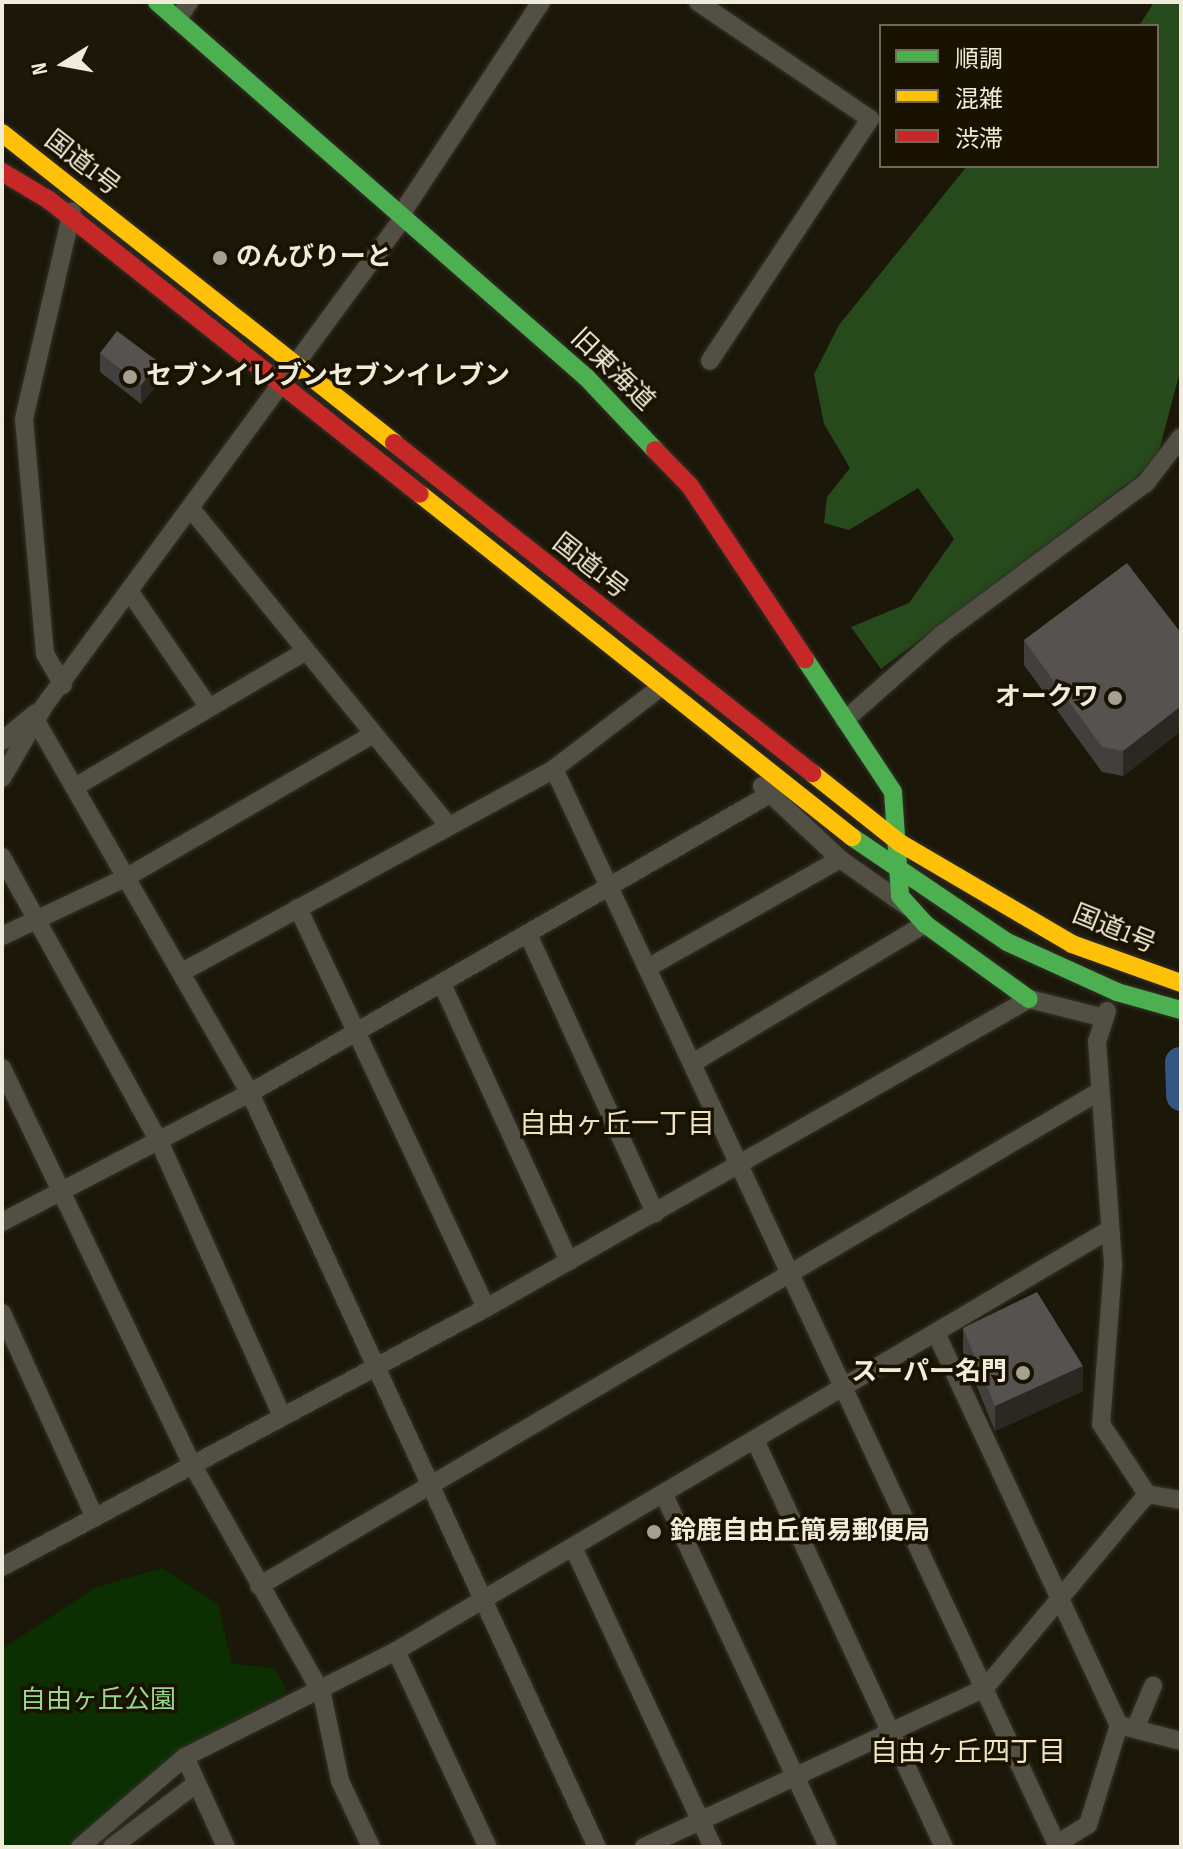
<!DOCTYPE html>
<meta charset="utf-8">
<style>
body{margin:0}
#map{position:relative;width:1183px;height:1849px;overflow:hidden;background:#1b1709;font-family:"Sofia Sans Condensed","Noto Sans JP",sans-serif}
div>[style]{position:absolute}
.green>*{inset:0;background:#0b2f01}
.forest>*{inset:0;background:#264a1b}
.river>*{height:30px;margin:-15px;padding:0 15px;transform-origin:15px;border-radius:15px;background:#355583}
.roads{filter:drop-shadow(0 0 2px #343128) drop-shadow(0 0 2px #343128)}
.street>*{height:18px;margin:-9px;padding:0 9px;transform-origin:9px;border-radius:9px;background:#524f45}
.fast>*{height:18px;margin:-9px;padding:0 9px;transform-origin:9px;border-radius:9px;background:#4caf50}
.slow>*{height:18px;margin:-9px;padding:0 9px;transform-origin:9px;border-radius:9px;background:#ffc107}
.jam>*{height:18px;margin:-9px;padding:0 9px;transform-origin:9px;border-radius:9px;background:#c62828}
.wall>*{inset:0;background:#42403e}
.shaded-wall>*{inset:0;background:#2b2822}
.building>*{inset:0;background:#55524f}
.dots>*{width:22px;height:22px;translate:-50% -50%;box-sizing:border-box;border:4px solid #191200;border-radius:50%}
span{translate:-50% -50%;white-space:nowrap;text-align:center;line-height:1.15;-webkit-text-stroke:7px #191200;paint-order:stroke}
.street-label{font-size:26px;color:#f0ebdb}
.poi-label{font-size:26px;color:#f0ebdb;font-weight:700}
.left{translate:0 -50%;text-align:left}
.right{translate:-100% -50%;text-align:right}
.park-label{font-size:26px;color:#98d78a}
.neighbourhood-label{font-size:28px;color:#ede4c4}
.frame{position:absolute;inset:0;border:4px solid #f0ebdb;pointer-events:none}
.legend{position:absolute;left:879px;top:24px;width:280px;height:144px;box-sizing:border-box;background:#191200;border:2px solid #6f6958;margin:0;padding:10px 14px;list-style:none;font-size:24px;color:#f0ebdb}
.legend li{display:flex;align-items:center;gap:16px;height:40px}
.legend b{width:40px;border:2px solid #6f6958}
.north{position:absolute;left:24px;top:24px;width:80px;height:80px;-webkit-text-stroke:6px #191200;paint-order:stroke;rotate:259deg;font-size:22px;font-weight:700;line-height:32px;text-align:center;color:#f0ebdb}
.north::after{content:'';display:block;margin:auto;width:28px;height:36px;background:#f0ebdb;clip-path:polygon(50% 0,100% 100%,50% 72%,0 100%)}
</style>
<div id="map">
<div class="green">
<i style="clip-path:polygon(162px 1568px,218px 1604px,232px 1664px,275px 1668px,287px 1692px,182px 1750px,64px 1847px,2px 1847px,2px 1649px,96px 1587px)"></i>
</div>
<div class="forest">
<i style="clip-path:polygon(1154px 2px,1181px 2px,1181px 368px,1156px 462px,881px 669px,851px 627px,909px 603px,954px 539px,918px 488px,849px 530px,824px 523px,827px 497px,850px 468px,824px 424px,814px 374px,839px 325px,967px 166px,1157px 166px,1157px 26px,1139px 26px)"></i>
</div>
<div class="river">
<i style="left:1180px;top:1062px;width:34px;rotate:88deg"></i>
</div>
<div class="roads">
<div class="street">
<i style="left:698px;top:2px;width:208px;rotate:34.2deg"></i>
<i style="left:870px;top:119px;width:290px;rotate:123.5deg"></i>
<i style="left:177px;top:20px;width:22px;rotate:-56deg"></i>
<i style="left:400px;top:216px;width:256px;rotate:-56.6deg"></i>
<i style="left:192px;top:510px;width:406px;rotate:50.9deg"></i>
<i style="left:130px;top:592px;width:140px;rotate:55.7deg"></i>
<i style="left:63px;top:685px;width:36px;rotate:-120deg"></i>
<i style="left:45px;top:654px;width:236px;rotate:-95.1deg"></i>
<i style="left:24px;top:419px;width:213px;rotate:-77deg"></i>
<i style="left:845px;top:720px;width:128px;rotate:-41.5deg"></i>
<i style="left:941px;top:635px;width:255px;rotate:-36.6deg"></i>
<i style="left:1146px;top:483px;width:58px;rotate:-52.7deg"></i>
<i style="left:36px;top:721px;width:429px;rotate:60.1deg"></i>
<i style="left:250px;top:1093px;width:830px;rotate:65.29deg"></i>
<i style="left:2px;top:741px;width:44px;rotate:-39.5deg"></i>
<i style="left:554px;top:769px;width:1190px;rotate:64.94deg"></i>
<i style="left:2px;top:778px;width:83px;rotate:-59.7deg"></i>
<i style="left:44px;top:706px;width:606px;rotate:-53.66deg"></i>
<i style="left:762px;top:786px;width:107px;rotate:43.1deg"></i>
<i style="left:840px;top:859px;width:83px;rotate:35.2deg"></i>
<i style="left:75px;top:787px;width:268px;rotate:-30.5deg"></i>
<i style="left:2px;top:857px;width:325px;rotate:61.1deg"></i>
<i style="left:159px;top:1141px;width:301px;rotate:65.9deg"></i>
<i style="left:298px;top:908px;width:442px;rotate:64.8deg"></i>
<i style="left:528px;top:934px;width:307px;rotate:65.5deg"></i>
<i style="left:2px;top:936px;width:138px;rotate:-25.3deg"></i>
<i style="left:127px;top:877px;width:285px;rotate:-30.1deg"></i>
<i style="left:651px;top:966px;width:217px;rotate:-29.5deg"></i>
<i style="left:182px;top:972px;width:424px;rotate:-28.6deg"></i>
<i style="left:554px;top:769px;width:135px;rotate:-37.5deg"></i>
<i style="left:442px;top:984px;width:305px;rotate:65.4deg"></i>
<i style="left:1107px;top:1011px;width:32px;rotate:108deg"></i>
<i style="left:1097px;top:1041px;width:226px;rotate:85.9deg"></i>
<i style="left:1113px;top:1266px;width:158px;rotate:94.3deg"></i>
<i style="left:1101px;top:1424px;width:84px;rotate:56.7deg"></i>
<i style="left:1147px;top:1494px;width:35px;rotate:10deg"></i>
<i style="left:696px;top:1061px;width:267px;rotate:-30.9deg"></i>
<i style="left:2px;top:1068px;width:439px;rotate:64.4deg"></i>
<i style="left:192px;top:1464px;width:264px;rotate:60.5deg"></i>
<i style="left:322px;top:1694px;width:89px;rotate:78.3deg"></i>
<i style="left:340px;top:1781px;width:73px;rotate:64.8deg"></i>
<i style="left:2px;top:1222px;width:280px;rotate:-27.5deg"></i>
<i style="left:250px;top:1093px;width:600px;rotate:-29.9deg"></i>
<i style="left:2px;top:1313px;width:225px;rotate:65.6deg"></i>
<i style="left:936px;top:1333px;width:433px;rotate:65deg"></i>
<i style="left:1119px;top:1725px;width:64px;rotate:14.5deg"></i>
<i style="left:755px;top:1440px;width:449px;rotate:65.1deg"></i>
<i style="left:664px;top:1495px;width:388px;rotate:65deg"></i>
<i style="left:573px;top:1547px;width:331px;rotate:65deg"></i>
<i style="left:2px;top:1567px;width:549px;rotate:-28.15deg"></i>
<i style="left:486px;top:1308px;width:625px;rotate:-29.64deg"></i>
<i style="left:1029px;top:999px;width:77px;rotate:14.2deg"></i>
<i style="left:259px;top:1586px;width:976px;rotate:-30.48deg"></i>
<i style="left:396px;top:1651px;width:217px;rotate:64.9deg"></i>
<i style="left:1135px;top:1729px;width:47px;rotate:-67.3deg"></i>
<i style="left:185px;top:1757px;width:99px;rotate:65.5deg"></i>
<i style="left:1057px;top:1844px;width:36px;rotate:-32deg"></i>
<i style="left:1088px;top:1825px;width:105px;rotate:-72.8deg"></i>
<i style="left:80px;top:1847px;width:138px;rotate:-40.6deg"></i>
<i style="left:185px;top:1757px;width:236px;rotate:-26.7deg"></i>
<i style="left:396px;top:1651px;width:826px;rotate:-30.57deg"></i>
<i style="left:112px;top:1847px;width:106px;rotate:-37deg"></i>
<i style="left:644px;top:1847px;width:376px;rotate:-25deg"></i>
<i style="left:985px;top:1688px;width:253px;rotate:-50.1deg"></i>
</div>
<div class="fast">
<i style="left:157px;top:2px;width:571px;rotate:41.17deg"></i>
<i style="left:587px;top:378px;width:99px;rotate:46.6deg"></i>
<i style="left:805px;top:659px;width:159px;rotate:56.5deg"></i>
<i style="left:893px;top:792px;width:104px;rotate:86.1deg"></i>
<i style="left:900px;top:896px;width:38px;rotate:48deg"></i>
<i style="left:925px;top:924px;width:128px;rotate:35.8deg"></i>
<i style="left:852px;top:837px;width:187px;rotate:34.1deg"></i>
<i style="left:1007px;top:942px;width:121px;rotate:24.4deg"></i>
<i style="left:1117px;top:992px;width:66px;rotate:15.7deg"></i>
</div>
<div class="slow">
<i style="left:2px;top:133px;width:500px;rotate:38.3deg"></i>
<i style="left:420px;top:494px;width:552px;rotate:38.45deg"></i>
<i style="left:812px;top:773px;width:112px;rotate:38.5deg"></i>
<i style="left:900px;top:843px;width:199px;rotate:30.4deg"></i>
<i style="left:1072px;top:944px;width:116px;rotate:19.7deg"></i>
</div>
<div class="jam">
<i style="left:2px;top:172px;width:55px;rotate:30.8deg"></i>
<i style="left:49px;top:200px;width:473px;rotate:38.4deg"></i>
<i style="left:394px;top:443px;width:533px;rotate:38.29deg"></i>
<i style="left:655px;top:450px;width:50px;rotate:45.8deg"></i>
<i style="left:690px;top:486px;width:208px;rotate:56.4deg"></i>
</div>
</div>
<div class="wall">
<i style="clip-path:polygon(100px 353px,160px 382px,141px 404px,100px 372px)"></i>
<i style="clip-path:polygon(1181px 633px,1181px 731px,1123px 776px,1102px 772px,1024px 665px,1024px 640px)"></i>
<i style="clip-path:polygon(963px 1328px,1083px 1391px,995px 1431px,963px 1353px)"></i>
</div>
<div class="shaded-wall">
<i style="clip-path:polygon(160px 363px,160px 382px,141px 404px,141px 385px)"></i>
<i style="clip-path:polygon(1181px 706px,1181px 731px,1123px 776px,1123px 751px)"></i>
<i style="clip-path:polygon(1083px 1366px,1083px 1391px,995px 1431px,995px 1406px)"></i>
</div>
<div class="building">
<i style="clip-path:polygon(117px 331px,160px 363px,141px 385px,100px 353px)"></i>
<i style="clip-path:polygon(1127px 563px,1181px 633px,1181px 706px,1123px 751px,1102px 747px,1024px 640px)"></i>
<i style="clip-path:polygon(1037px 1292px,1083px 1366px,995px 1406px,963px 1328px)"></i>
</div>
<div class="dots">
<i style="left:220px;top:258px;background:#a5a192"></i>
<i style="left:130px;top:377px;background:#a5a192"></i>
<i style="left:1115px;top:698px;background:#a5a192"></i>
<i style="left:1023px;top:1373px;background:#a5a192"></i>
<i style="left:654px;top:1532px;background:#a5a192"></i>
</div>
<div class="street-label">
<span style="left:82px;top:164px;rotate:38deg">国道1号</span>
<span style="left:612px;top:370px;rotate:44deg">旧東海道</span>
<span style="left:590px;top:567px;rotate:38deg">国道1号</span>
<span style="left:1114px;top:930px;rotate:22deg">国道1号</span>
</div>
<div class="poi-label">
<span class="left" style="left:236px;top:258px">のんびりーと</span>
<span class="left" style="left:146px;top:377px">セブンイレブンセブンイレブン</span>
<span class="right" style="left:1099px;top:698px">オークワ</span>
<span class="right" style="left:1007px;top:1373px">スーパー名門</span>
<span class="left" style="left:670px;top:1532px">鈴鹿自由丘簡易郵便局</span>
</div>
<div class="park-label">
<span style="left:98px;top:1701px">自由ヶ丘公園</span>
</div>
<div class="neighbourhood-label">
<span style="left:617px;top:1125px">自由ヶ丘一丁目</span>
<span style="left:968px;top:1753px">自由ヶ丘四丁目</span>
</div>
<div class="frame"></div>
<ul class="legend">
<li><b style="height:10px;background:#4caf50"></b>順調</li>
<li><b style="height:10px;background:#ffc107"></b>混雑</li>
<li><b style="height:10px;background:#c62828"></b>渋滞</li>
</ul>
<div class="north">N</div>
</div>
